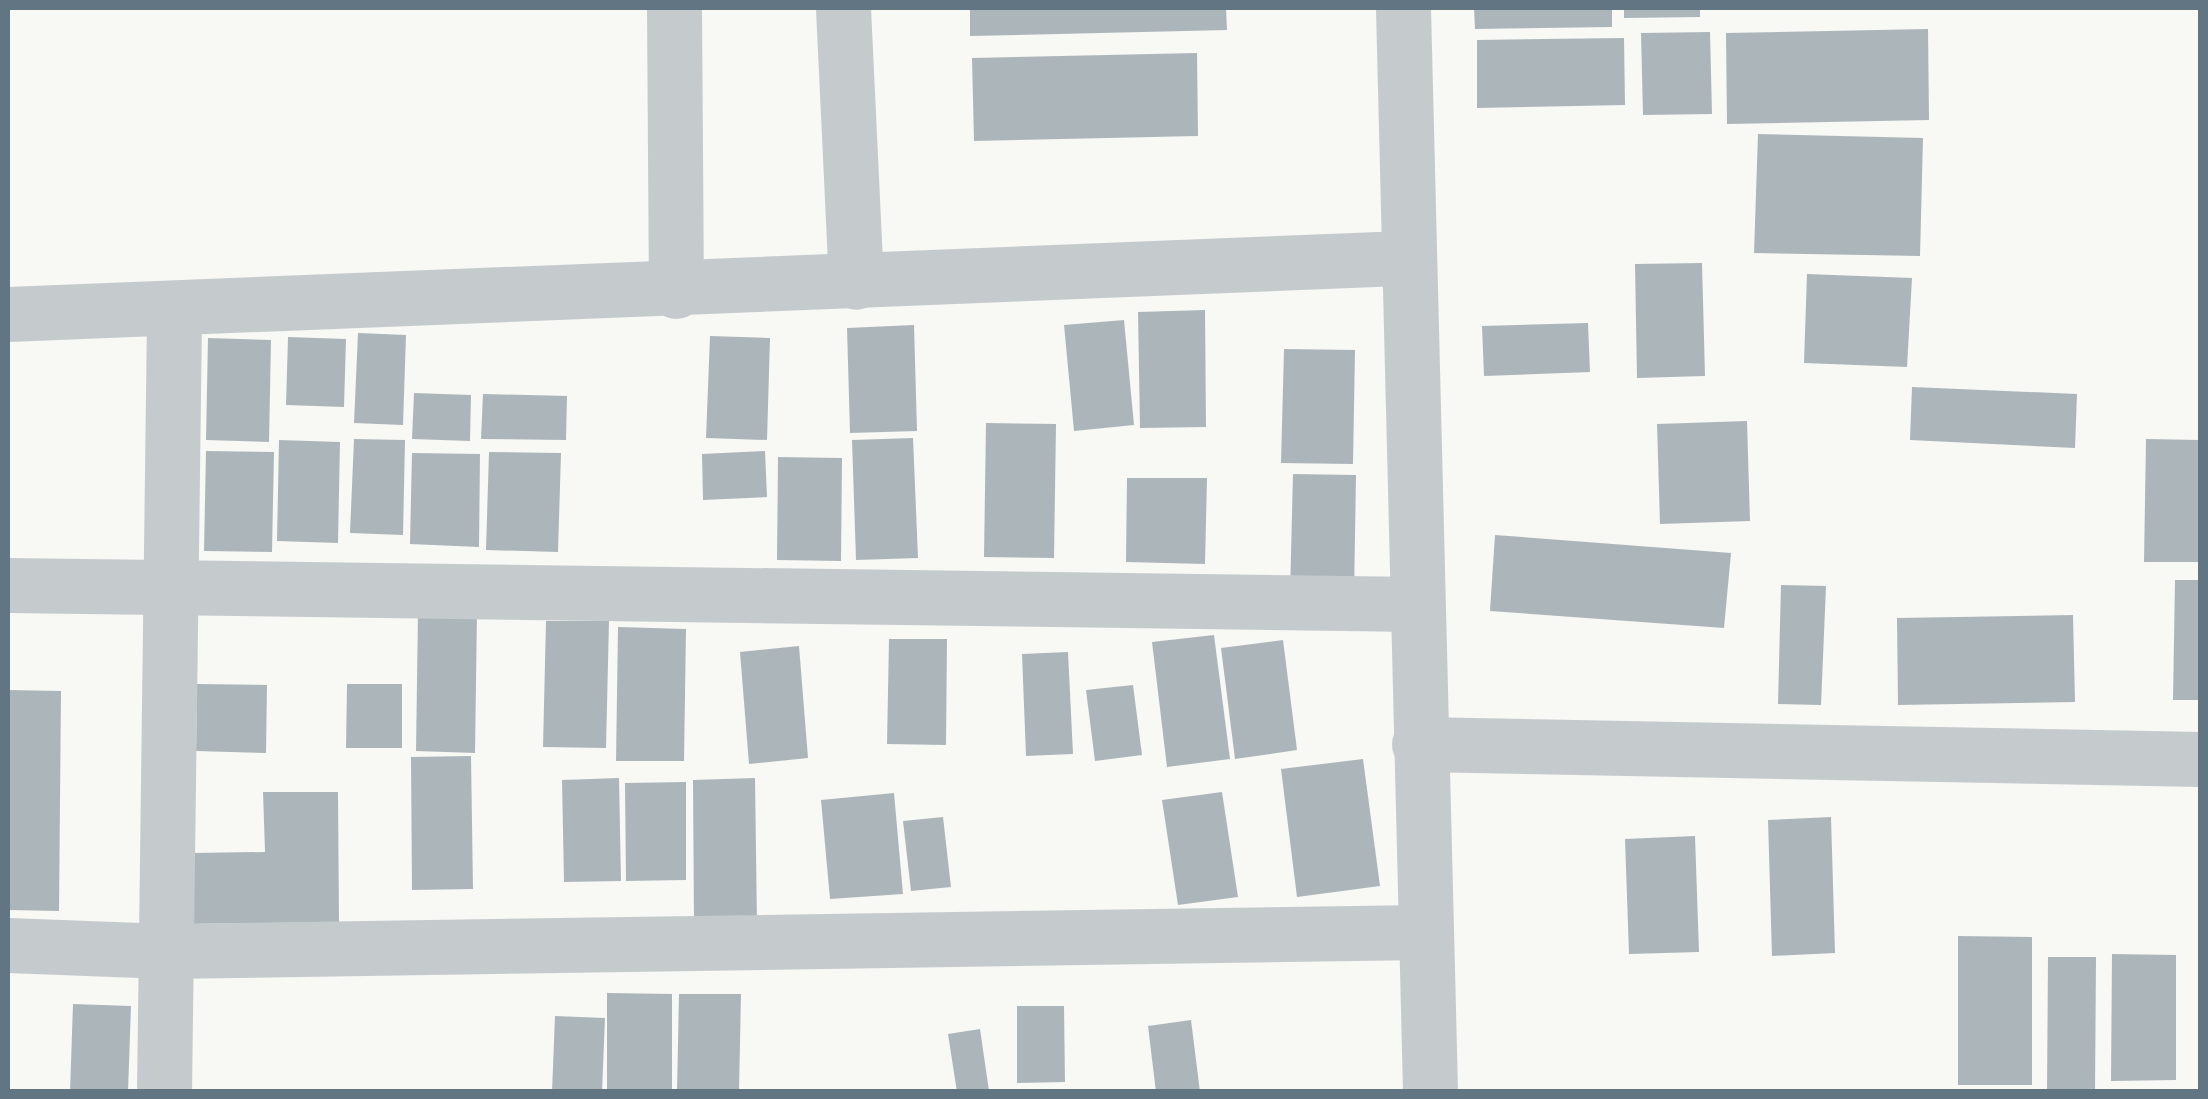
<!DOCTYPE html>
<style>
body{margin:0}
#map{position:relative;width:2208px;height:1099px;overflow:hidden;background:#f8f8f5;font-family:Montserrat,sans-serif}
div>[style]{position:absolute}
.building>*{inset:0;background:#acb6ba}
.street>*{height:55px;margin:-27.5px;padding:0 27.5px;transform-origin:27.5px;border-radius:27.5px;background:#c5cacd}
span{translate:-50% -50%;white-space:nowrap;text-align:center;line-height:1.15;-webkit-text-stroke:10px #fff;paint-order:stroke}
.frame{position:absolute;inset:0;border:10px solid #617682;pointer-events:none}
</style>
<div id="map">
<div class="building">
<i style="clip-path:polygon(970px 8px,1226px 8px,1227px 30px,970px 36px)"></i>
<i style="clip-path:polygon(1474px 8px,1612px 8px,1612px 27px,1475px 29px)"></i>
<i style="clip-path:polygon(1624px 8px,1700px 8px,1700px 17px,1624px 18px)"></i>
<i style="clip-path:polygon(1928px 29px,1929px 120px,1727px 124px,1726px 33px)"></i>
<i style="clip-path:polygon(1710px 32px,1712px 114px,1643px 115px,1641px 33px)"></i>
<i style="clip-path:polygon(1624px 38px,1625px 105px,1477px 108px,1477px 40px)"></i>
<i style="clip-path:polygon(1197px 53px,1198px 136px,974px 141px,972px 58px)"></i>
<i style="clip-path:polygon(1758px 134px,1923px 138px,1920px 256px,1754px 253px)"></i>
<i style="clip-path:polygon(1702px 263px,1705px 376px,1637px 378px,1635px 264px)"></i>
<i style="clip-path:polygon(1807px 274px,1912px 278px,1907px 367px,1804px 363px)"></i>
<i style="clip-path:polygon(1205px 310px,1206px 427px,1140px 428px,1138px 312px)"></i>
<i style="clip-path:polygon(1124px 320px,1134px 425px,1074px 431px,1064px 325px)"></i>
<i style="clip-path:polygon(1588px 323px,1590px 372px,1484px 376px,1482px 326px)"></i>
<i style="clip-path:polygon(914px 325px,917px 431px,850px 433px,847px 328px)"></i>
<i style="clip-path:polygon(358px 333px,406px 335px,403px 425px,354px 423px)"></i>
<i style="clip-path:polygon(710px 336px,770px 338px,767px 440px,706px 438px)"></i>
<i style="clip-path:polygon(288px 337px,346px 339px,344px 407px,286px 405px)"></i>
<i style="clip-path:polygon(208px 338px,271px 340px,269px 442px,206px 440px)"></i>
<i style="clip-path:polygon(1284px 349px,1355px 350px,1353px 464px,1281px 463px)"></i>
<i style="clip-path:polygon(1912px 387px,2077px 394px,2075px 448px,1910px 440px)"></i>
<i style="clip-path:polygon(414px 393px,471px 395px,470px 441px,412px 439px)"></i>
<i style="clip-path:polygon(483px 394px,567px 396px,566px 440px,481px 439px)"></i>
<i style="clip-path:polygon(1747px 421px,1750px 521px,1660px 524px,1657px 424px)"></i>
<i style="clip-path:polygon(986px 423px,1056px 424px,1054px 558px,984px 557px)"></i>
<i style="clip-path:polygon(913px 438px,918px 558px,856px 560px,852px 440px)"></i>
<i style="clip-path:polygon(354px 439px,405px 440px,403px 535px,350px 533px)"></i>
<i style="clip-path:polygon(2146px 439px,2200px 440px,2200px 562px,2144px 562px)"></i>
<i style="clip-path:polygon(279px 440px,340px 442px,338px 543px,277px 541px)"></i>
<i style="clip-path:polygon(206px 451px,274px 452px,272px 552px,204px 551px)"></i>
<i style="clip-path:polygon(765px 451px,767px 497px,703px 500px,702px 454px)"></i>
<i style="clip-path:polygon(489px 452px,561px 453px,558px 552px,486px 550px)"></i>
<i style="clip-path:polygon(412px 453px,480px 454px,479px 547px,410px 544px)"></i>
<i style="clip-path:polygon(778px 457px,842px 458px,841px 561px,777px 560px)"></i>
<i style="clip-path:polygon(1293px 474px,1356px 475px,1354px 596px,1290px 595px)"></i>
<i style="clip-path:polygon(1127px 478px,1207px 478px,1205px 564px,1126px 562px)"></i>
<i style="clip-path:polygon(1495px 535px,1731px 553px,1724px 628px,1490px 611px)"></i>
<i style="clip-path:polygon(2175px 580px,2200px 580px,2200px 700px,2173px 700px)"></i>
<i style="clip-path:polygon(1781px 585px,1826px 586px,1821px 705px,1778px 704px)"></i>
<i style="clip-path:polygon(418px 612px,477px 612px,475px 753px,416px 751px)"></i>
<i style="clip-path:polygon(2073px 615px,2075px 702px,1898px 705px,1897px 618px)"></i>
<i style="clip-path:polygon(546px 621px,609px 621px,606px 748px,543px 747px)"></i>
<i style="clip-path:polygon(618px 627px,686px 629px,684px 761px,616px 761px)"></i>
<i style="clip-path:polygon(1214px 635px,1230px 759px,1167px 767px,1152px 642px)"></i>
<i style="clip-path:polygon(889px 639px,947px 639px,946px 745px,887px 744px)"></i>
<i style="clip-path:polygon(1283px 640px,1297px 750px,1235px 759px,1221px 648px)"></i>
<i style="clip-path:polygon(799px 646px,808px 758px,749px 764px,740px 652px)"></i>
<i style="clip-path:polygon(1068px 652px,1073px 754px,1026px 756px,1022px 654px)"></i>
<i style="clip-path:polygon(197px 684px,267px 685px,266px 753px,196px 751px)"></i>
<i style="clip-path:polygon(347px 684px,402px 684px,402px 748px,346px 748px)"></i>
<i style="clip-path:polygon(1133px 685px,1142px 755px,1095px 761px,1086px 690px)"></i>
<i style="clip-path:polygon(8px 690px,61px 691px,59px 911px,8px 910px)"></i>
<i style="clip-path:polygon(471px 756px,473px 889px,412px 890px,411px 757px)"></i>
<i style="clip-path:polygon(1363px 759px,1380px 886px,1297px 897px,1281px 769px)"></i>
<i style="clip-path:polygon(619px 778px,621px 881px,564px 882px,562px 780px)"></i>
<i style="clip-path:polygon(755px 778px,757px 926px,694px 926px,693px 780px)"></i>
<i style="clip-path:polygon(686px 782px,686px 880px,626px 881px,625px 783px)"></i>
<i style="clip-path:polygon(263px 792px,338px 792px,339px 922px,191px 924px,191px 853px,265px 852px)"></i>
<i style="clip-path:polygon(1222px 792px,1238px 897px,1178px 905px,1162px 800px)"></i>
<i style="clip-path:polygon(894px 793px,903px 894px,830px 899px,821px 800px)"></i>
<i style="clip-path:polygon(943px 817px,951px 887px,911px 891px,903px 821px)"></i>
<i style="clip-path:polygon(1831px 817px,1835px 953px,1772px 956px,1768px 820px)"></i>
<i style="clip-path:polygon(1695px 836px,1699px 952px,1629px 954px,1625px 839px)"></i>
<i style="clip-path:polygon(1958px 936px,2032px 937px,2032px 1085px,1958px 1085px)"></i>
<i style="clip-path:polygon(2112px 954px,2176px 955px,2176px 1080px,2111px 1081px)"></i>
<i style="clip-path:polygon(2048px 957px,2096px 957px,2095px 1092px,2047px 1092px)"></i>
<i style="clip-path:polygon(607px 993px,672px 994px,672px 1092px,607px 1092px)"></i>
<i style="clip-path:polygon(679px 994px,741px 994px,739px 1092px,677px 1092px)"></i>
<i style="clip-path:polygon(73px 1004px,131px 1006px,128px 1092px,70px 1092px)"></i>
<i style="clip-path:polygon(1017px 1006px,1064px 1006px,1065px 1082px,1017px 1083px)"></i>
<i style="clip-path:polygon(555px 1016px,605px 1018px,602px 1092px,552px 1092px)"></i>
<i style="clip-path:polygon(1191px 1020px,1200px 1092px,1156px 1092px,1148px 1026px)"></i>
<i style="clip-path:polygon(980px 1029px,989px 1091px,957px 1092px,948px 1034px)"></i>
</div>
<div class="street">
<i style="left:674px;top:8px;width:283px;rotate:89.6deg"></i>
<i style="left:843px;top:8px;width:274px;rotate:87.3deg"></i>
<i style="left:1403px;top:8px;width:1084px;rotate:88.57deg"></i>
<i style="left:8px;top:314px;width:1398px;rotate:-2.3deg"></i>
<i style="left:8px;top:585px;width:1408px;rotate:0.77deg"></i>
<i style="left:1419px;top:744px;width:781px;rotate:1.1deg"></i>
<i style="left:8px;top:945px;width:158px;rotate:2.2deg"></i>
<i style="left:166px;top:951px;width:1256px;rotate:-0.87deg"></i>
<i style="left:164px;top:1092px;width:777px;rotate:-89.26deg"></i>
</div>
<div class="frame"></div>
</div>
